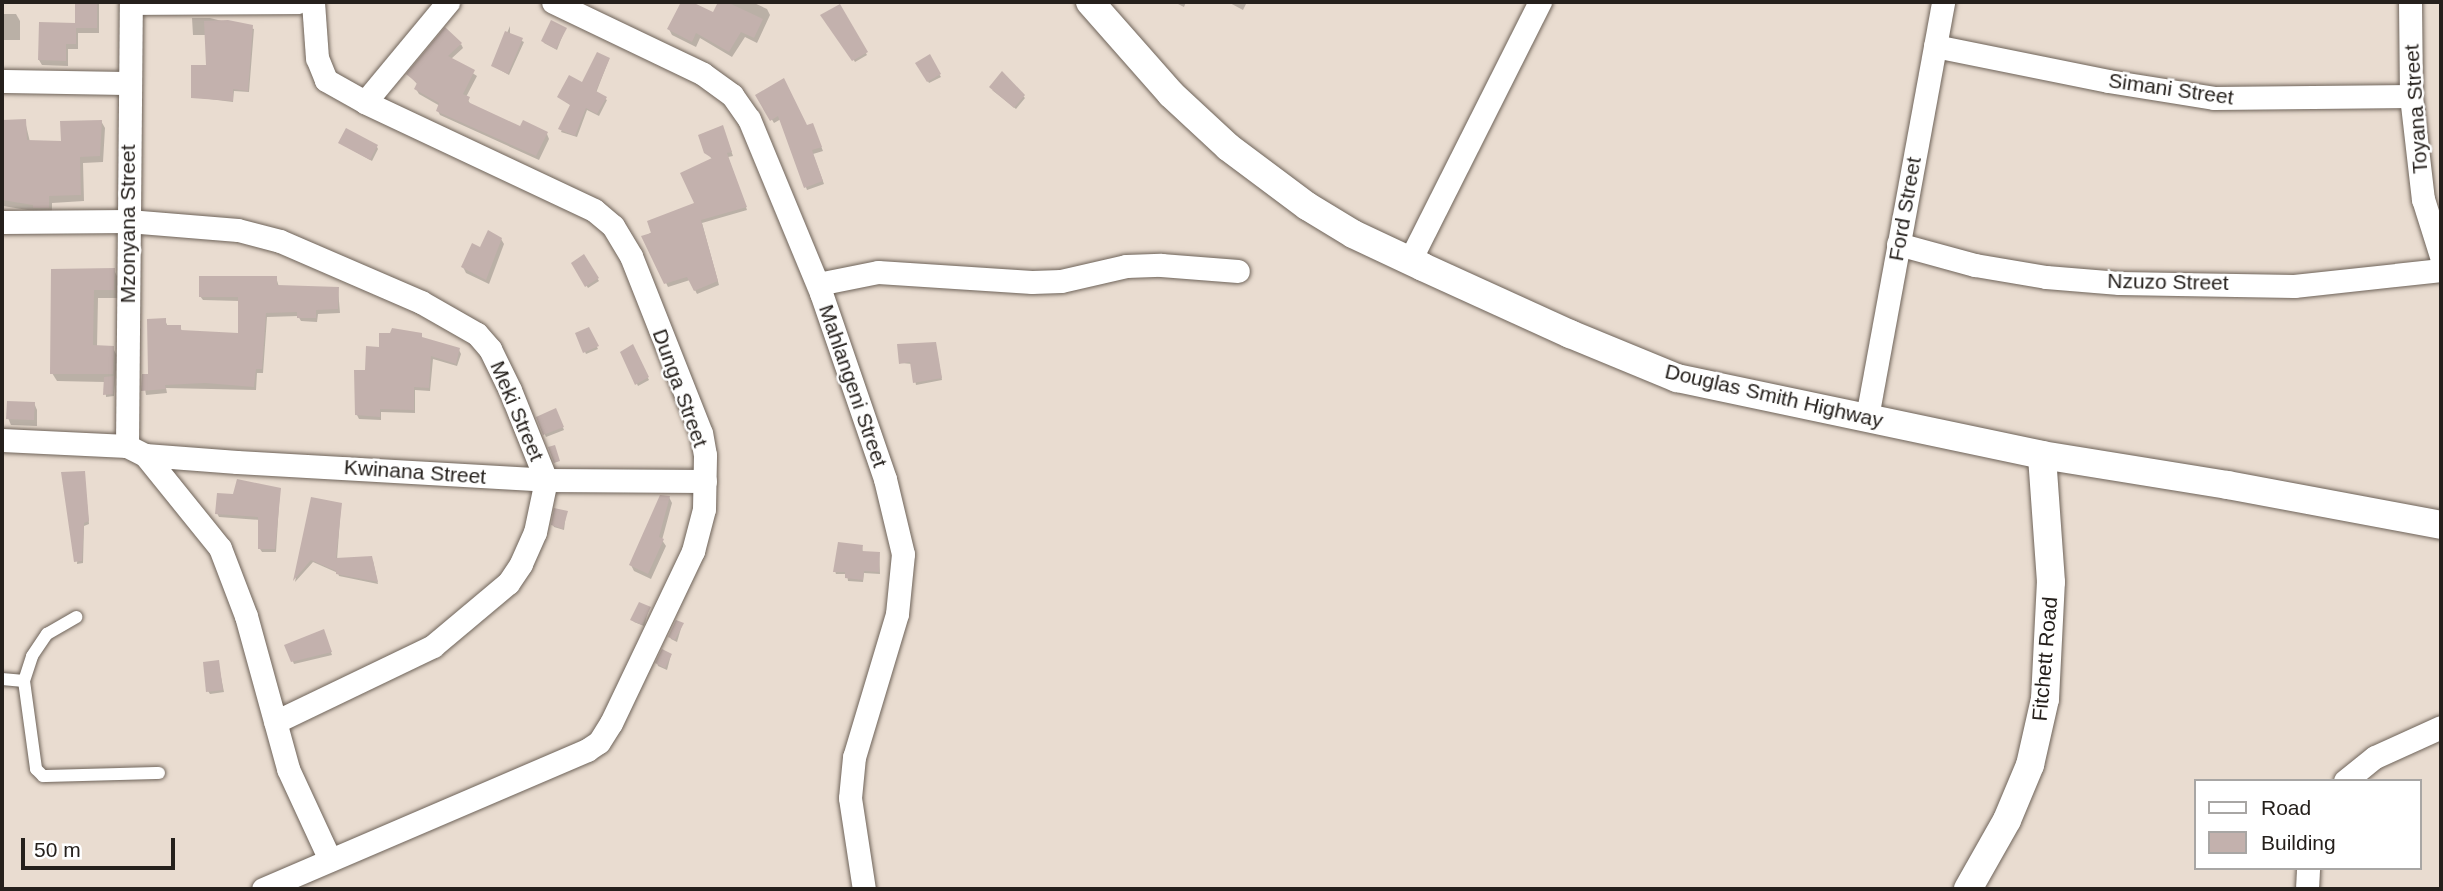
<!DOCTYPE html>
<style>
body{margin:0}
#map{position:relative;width:2443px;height:891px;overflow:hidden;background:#e9dcd0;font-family:Arial,sans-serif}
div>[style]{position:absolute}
.shadow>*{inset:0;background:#0003}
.building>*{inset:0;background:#c3b1ad}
.roads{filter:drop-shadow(0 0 2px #6e6359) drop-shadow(0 0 2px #6e6359)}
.service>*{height:12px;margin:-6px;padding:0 6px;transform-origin:6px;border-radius:6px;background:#fff}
.minor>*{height:23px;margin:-11.5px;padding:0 11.5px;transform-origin:11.5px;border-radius:11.5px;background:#fff}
.tertiary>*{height:28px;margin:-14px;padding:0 14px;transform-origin:14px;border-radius:14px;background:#fff}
span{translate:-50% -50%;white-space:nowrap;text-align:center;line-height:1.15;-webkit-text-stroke:5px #fff;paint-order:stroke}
.street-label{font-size:21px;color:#25201c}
.frame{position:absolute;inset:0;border:4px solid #25201c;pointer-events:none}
.legend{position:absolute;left:2194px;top:779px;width:228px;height:91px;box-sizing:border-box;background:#fff;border:2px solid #a8a6a4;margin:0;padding:9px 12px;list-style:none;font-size:21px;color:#25201c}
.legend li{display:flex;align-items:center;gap:14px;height:35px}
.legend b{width:35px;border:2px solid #a8a6a4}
.scale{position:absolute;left:21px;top:838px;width:154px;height:32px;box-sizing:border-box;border:4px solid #25201c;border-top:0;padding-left:9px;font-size:21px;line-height:24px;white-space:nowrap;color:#25201c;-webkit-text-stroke:5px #fff;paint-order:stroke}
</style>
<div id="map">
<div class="shadow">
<i style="clip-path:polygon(76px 2px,99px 2px,99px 33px,78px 33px,78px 49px,68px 49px,68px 66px,42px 65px,39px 60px,76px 25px)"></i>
<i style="clip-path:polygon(683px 2px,714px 14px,720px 2px,752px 2px,767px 9px,770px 15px,757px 43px,745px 37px,732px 57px,700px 38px,696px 47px,672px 35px,669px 29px)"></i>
<i style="clip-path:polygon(1174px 2px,1186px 2px,1184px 7px)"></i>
<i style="clip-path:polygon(1228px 2px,1247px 2px,1243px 10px)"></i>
<i style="clip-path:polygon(840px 6px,867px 55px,855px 62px,834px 28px)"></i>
<i style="clip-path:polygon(2px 14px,16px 14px,20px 21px,20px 40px,2px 40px)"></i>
<i style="clip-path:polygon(192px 18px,210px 18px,254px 29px,249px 92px,234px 91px,233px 102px,193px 97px,207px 67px,206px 35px,193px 35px)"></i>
<i style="clip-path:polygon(510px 26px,510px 35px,524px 42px,509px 75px,493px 66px)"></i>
<i style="clip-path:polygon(565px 29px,557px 50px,544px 43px,543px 41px)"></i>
<i style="clip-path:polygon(461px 44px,463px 48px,451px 59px,477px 76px,466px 97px,471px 105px,521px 128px,547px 134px,549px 139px,539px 160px,440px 115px,438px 111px,440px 106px,419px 94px,416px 89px,418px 85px,408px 74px)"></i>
<i style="clip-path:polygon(929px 57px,941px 77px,929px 83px,918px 63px)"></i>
<i style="clip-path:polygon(609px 59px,596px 93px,607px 100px,599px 116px,587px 110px,577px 137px,561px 132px,572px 106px,559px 97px,583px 84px)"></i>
<i style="clip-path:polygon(992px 90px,1023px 96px,1025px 98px,1016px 109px)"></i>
<i style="clip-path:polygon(757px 95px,806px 127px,814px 129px,823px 151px,813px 154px,824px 184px,807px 190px,781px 119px,774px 123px)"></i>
<i style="clip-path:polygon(2px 121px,25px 121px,30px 142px,63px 143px,101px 121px,105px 128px,103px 162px,83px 163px,84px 201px,52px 203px,52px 214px,3px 206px)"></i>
<i style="clip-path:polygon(724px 131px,733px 156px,728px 157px,747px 210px,702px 223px,719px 285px,697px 294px,690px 280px,668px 287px,644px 237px,696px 204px,713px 160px,706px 152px)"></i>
<i style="clip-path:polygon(340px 143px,377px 147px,378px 149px,372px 161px)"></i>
<i style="clip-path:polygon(501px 239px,504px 244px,489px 284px,466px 273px,463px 267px,480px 249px)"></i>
<i style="clip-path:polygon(584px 257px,599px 281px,588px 288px,573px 264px)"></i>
<i style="clip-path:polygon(114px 270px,118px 278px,118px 298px,98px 298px,97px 347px,113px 348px,117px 356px,114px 396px,106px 397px,105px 382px,57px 381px,52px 373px,53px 271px)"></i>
<i style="clip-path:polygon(276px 277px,279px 287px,338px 289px,340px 313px,318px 314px,317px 322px,301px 321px,298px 316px,267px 317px,263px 373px,257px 373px,256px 390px,166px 388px,167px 393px,146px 395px,143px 376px,150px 375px,165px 320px,168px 327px,180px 327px,182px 331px,239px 335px,240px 301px,203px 300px,200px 296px)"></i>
<i style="clip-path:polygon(588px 329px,598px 349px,586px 354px,577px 334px)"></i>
<i style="clip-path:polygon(423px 339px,459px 350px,461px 354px,457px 366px,433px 359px,430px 391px,415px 390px,415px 413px,381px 412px,381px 420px,359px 419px,357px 415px,367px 371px,380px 349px)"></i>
<i style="clip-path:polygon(632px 346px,649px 380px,638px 386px,622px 352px)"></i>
<i style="clip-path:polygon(936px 346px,942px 380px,916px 385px,912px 364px,901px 363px)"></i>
<i style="clip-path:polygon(34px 403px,37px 410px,37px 426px,11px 425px,8px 418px)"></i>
<i style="clip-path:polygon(555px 410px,564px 430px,546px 437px,538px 418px)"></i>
<i style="clip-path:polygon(84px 473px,89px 524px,84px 526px,83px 563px,77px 564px)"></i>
<i style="clip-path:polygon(280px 489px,276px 552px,262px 552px,260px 549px,260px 520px,219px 517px,217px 513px,235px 496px)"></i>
<i style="clip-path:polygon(669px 497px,672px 503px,662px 540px,666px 546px,651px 579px,634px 571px,631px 565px)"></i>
<i style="clip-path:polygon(312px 499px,341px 505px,337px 560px,373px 561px,378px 584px,339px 576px,338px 573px,313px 562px,295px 582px)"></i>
<i style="clip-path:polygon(566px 513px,564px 530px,554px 527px,553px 525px)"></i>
<i style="clip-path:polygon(862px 546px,863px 553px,879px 553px,880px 574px,864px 573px,863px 582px,848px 581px,847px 574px,836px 574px,835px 571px)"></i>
<i style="clip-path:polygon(649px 609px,644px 626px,634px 622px,632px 619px)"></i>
<i style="clip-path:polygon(682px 625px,677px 642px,671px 639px,670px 637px)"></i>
<i style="clip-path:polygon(324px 634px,332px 655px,294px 664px,286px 646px)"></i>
<i style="clip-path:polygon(671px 655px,667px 670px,658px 666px,657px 663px)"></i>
<i style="clip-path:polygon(218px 662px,224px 692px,210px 694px,208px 691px)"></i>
</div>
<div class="building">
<i style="clip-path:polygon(75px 2px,97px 2px,97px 28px,76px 28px,76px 44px,66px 44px,66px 61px,38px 60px,39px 22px,75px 23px)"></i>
<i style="clip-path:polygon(681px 2px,692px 2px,713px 12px,718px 2px,727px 2px,763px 19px,754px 38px,741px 32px,729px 52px,696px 33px,692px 42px,667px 29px)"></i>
<i style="clip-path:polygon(840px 4px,868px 52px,852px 61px,820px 15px)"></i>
<i style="clip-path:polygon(228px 20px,253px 25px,248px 91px,233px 89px,233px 101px,191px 98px,191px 65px,206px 65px,204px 21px)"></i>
<i style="clip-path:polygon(551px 20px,567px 28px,556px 49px,541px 41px)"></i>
<i style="clip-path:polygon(445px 27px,462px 43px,448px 56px,475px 70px,463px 94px,470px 97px,468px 102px,520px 126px,523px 120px,548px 132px,536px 156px,436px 111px,439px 103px,414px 89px,417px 83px,406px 74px)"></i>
<i style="clip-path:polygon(505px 31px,523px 38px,508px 74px,491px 66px)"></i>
<i style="clip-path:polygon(597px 52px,610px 58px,596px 91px,607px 97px,597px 114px,586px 108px,575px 136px,558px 129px,570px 105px,557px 97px,569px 75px,582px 82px)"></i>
<i style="clip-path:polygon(930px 54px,941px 74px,927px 82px,915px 63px)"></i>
<i style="clip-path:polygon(1002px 71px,1025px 95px,1014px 108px,989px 87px)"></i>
<i style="clip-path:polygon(784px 78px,807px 125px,813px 123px,822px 147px,812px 150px,823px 181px,804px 188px,778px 116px,770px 121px,755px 95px)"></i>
<i style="clip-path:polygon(26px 119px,27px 140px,61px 141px,60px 121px,102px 120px,100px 156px,80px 157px,81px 195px,49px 196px,49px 208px,33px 208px,33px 205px,2px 200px,2px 120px)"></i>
<i style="clip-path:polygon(723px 125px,732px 152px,727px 153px,747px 207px,701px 220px,718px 281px,694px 291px,687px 277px,664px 284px,641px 236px,651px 233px,647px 221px,694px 203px,680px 173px,712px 158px,704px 153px,698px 135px)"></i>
<i style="clip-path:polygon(346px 128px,378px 145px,370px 160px,338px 143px)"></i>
<i style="clip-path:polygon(488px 230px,502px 238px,486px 280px,461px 267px,472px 243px,480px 247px)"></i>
<i style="clip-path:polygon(584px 254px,599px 278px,585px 287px,571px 263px)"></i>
<i style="clip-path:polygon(115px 268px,114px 290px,94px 290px,93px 345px,114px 346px,113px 374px,50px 374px,51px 269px)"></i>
<i style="clip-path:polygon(199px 276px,277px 276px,277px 285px,339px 287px,338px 309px,316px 310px,316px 318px,297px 318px,297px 312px,266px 313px,262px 369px,256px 369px,254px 387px,205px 383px,165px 385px,166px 389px,141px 391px,142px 374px,148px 374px,147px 319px,166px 318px,166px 325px,181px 325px,181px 330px,238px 333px,238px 297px,199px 297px)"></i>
<i style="clip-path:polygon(589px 327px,599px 346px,583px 353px,575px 333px)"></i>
<i style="clip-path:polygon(392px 328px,422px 333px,422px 337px,460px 348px,456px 364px,431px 356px,429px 388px,414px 387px,414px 410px,380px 409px,380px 417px,355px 415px,354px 370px,365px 370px,366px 346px,379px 347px,379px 333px,390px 333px)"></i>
<i style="clip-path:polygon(936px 342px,942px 378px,913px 383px,910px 362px,899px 364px,897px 344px)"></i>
<i style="clip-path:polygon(633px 344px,649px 377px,635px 385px,620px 352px)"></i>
<i style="clip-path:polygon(114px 376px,113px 394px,103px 395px,104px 377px)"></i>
<i style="clip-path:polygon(7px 401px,35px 402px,34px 420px,6px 419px)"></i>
<i style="clip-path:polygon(556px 408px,564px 427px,543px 435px,536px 417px)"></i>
<i style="clip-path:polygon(555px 445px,560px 461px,554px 463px,548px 447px)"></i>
<i style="clip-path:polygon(85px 471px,89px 521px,84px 523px,82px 561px,74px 562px,61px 472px)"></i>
<i style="clip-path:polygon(237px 479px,281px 488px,275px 549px,258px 549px,258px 517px,215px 514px,217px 493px,233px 494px)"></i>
<i style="clip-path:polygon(660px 495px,670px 496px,659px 537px,664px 539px,648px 574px,629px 565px)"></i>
<i style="clip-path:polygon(311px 497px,342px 503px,336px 558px,372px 556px,378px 582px,336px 574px,336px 571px,311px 560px,293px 581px)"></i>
<i style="clip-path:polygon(554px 508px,568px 511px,563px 529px,551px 525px)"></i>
<i style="clip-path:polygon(838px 542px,863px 545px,862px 551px,880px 552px,879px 572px,864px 571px,863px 580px,845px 578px,845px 572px,833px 572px)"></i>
<i style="clip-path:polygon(639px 602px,651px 607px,642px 625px,630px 620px)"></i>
<i style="clip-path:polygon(676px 620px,684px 623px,675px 640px,668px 637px)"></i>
<i style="clip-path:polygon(324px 629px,332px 652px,291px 662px,284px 645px)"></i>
<i style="clip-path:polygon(662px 649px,672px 654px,665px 668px,655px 663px)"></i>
<i style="clip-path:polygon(219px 660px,223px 690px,206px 692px,203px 662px)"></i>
</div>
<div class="roads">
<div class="service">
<i style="left:2px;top:679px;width:22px;rotate:5deg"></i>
<i style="left:24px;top:681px;width:89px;rotate:82.2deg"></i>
<i style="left:36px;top:769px;width:10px;rotate:45deg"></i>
<i style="left:43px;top:776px;width:116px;rotate:-1.5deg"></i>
<i style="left:24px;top:681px;width:26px;rotate:-72deg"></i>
<i style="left:32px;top:656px;width:27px;rotate:-56deg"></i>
<i style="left:47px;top:634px;width:34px;rotate:-30deg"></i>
</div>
<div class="minor">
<i style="left:553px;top:2px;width:166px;rotate:25.6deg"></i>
<i style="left:703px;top:74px;width:36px;rotate:36deg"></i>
<i style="left:732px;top:95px;width:29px;rotate:55deg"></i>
<i style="left:749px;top:119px;width:188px;rotate:67.5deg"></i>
<i style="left:821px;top:293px;width:197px;rotate:71deg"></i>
<i style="left:885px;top:479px;width:77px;rotate:76.5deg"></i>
<i style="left:903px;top:554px;width:60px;rotate:95.7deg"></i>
<i style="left:897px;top:614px;width:149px;rotate:106.7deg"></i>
<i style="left:854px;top:757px;width:41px;rotate:95.6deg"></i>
<i style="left:850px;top:798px;width:92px;rotate:81.3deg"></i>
<i style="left:2410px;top:2px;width:94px;rotate:89.4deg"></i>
<i style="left:2411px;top:96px;width:104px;rotate:83.4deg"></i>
<i style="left:2423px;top:199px;width:60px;rotate:72.5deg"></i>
<i style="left:131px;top:3px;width:166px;rotate:-0.3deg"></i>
<i style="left:1935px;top:46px;width:177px;rotate:11.4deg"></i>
<i style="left:2108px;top:81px;width:107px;rotate:9.1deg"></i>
<i style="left:2214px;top:98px;width:197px;rotate:-0.6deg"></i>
<i style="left:2px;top:81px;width:127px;rotate:0.9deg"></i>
<i style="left:365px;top:102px;width:130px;rotate:-50.3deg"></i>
<i style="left:2px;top:222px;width:126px;rotate:-0.5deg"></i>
<i style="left:128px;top:221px;width:110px;rotate:4.7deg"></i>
<i style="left:238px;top:230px;width:43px;rotate:14.7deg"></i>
<i style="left:280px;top:241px;width:154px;rotate:23.4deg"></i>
<i style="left:421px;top:302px;width:64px;rotate:29.7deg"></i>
<i style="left:477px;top:334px;width:20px;rotate:49deg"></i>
<i style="left:490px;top:349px;width:46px;rotate:64deg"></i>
<i style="left:510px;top:390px;width:97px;rotate:68.2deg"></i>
<i style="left:546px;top:480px;width:53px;rotate:101.9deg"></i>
<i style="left:535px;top:532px;width:35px;rotate:114deg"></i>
<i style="left:521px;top:564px;width:23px;rotate:124deg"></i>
<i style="left:508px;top:583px;width:98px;rotate:140deg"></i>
<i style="left:433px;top:646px;width:175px;rotate:154.3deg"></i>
<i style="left:1898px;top:244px;width:80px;rotate:15.3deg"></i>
<i style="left:1975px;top:265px;width:72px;rotate:9.6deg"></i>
<i style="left:2046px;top:277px;width:73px;rotate:4.7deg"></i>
<i style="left:2119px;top:283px;width:175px;rotate:1deg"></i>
<i style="left:2294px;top:286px;width:148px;rotate:-6.2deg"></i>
<i style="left:1410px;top:260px;width:289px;rotate:-63.3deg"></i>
<i style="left:818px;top:284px;width:61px;rotate:-11.3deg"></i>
<i style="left:878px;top:272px;width:154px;rotate:3.7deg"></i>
<i style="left:1032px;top:282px;width:29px;rotate:-2deg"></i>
<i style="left:1061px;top:281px;width:67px;rotate:-13deg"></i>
<i style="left:1126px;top:266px;width:35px;rotate:-2deg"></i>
<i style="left:1161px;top:265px;width:77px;rotate:4.5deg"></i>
<i style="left:1867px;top:417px;width:422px;rotate:-79.6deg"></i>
<i style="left:2px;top:440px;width:125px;rotate:2.7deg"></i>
<i style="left:127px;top:446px;width:20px;rotate:27deg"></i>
<i style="left:145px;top:455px;width:92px;rotate:4.4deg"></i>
<i style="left:237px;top:462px;width:310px;rotate:3.3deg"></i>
<i style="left:546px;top:480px;width:159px;rotate:0.4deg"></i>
<i style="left:127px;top:446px;width:444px;rotate:-89.5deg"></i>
<i style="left:145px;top:455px;width:119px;rotate:51.1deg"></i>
<i style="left:220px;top:548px;width:73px;rotate:69.1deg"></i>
<i style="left:246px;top:616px;width:159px;rotate:74.6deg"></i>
<i style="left:288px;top:769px;width:100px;rotate:65.2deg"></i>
<i style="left:2345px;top:781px;width:38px;rotate:-39deg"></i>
<i style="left:2375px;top:757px;width:72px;rotate:-24.4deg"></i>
<i style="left:263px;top:889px;width:353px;rotate:-23.2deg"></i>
<i style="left:587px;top:750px;width:14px;rotate:-34deg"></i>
<i style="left:599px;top:742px;width:22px;rotate:-58deg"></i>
<i style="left:611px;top:723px;width:191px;rotate:-64.5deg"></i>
<i style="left:693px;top:551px;width:43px;rotate:-75.3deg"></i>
<i style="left:704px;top:509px;width:54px;rotate:-88.9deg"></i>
<i style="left:705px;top:455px;width:22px;rotate:-100deg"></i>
<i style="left:701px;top:433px;width:190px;rotate:-111.6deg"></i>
<i style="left:631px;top:256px;width:35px;rotate:-121deg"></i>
<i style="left:613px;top:226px;width:25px;rotate:-140deg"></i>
<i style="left:594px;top:210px;width:253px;rotate:-154.8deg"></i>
<i style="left:365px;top:102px;width:45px;rotate:-150.6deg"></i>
<i style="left:326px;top:80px;width:24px;rotate:-112deg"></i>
<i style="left:317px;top:58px;width:56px;rotate:-94.1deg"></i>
<i style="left:2307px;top:889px;width:21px;rotate:-87deg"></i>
</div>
<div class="tertiary">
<i style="left:1090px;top:2px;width:123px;rotate:48.6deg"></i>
<i style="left:1171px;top:94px;width:78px;rotate:42.9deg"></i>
<i style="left:1228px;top:147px;width:99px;rotate:36.8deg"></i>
<i style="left:1307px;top:206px;width:54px;rotate:31.3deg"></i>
<i style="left:1353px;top:234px;width:77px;rotate:25.2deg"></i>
<i style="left:1423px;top:267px;width:162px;rotate:24.5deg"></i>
<i style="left:1570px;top:334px;width:116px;rotate:22.4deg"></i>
<i style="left:1677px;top:378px;width:373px;rotate:11.9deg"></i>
<i style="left:2042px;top:455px;width:188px;rotate:9.2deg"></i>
<i style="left:2228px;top:485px;width:217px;rotate:10.6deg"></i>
<i style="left:1968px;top:889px;width:79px;rotate:-60.5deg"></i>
<i style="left:2007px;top:820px;width:60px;rotate:-67.3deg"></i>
<i style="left:2030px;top:765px;width:68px;rotate:-77.2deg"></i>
<i style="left:2045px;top:699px;width:117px;rotate:-87.1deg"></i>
<i style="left:2051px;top:582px;width:127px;rotate:-94.1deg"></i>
</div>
</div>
<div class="street-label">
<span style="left:2171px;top:89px;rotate:8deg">Simani Street</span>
<span style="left:2416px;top:109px;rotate:-94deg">Toyana Street</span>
<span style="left:1905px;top:209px;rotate:-80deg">Ford Street</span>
<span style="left:128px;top:224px;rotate:-90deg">Mzonyana Street</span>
<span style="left:2168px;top:282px;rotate:1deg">Nzuzo Street</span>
<span style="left:853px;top:386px;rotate:71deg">Mahlangeni Street</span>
<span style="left:680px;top:388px;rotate:70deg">Dunga Street</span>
<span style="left:1774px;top:396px;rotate:13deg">Douglas Smith Highway</span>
<span style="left:517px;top:411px;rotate:67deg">Meki Street</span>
<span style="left:415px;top:472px;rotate:4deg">Kwinana Street</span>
<span style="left:2045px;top:659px;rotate:-85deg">Fitchett Road</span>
</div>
<div class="frame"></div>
<ul class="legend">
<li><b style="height:9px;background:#fff"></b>Road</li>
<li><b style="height:19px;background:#c3b1ad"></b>Building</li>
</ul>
<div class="scale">50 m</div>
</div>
